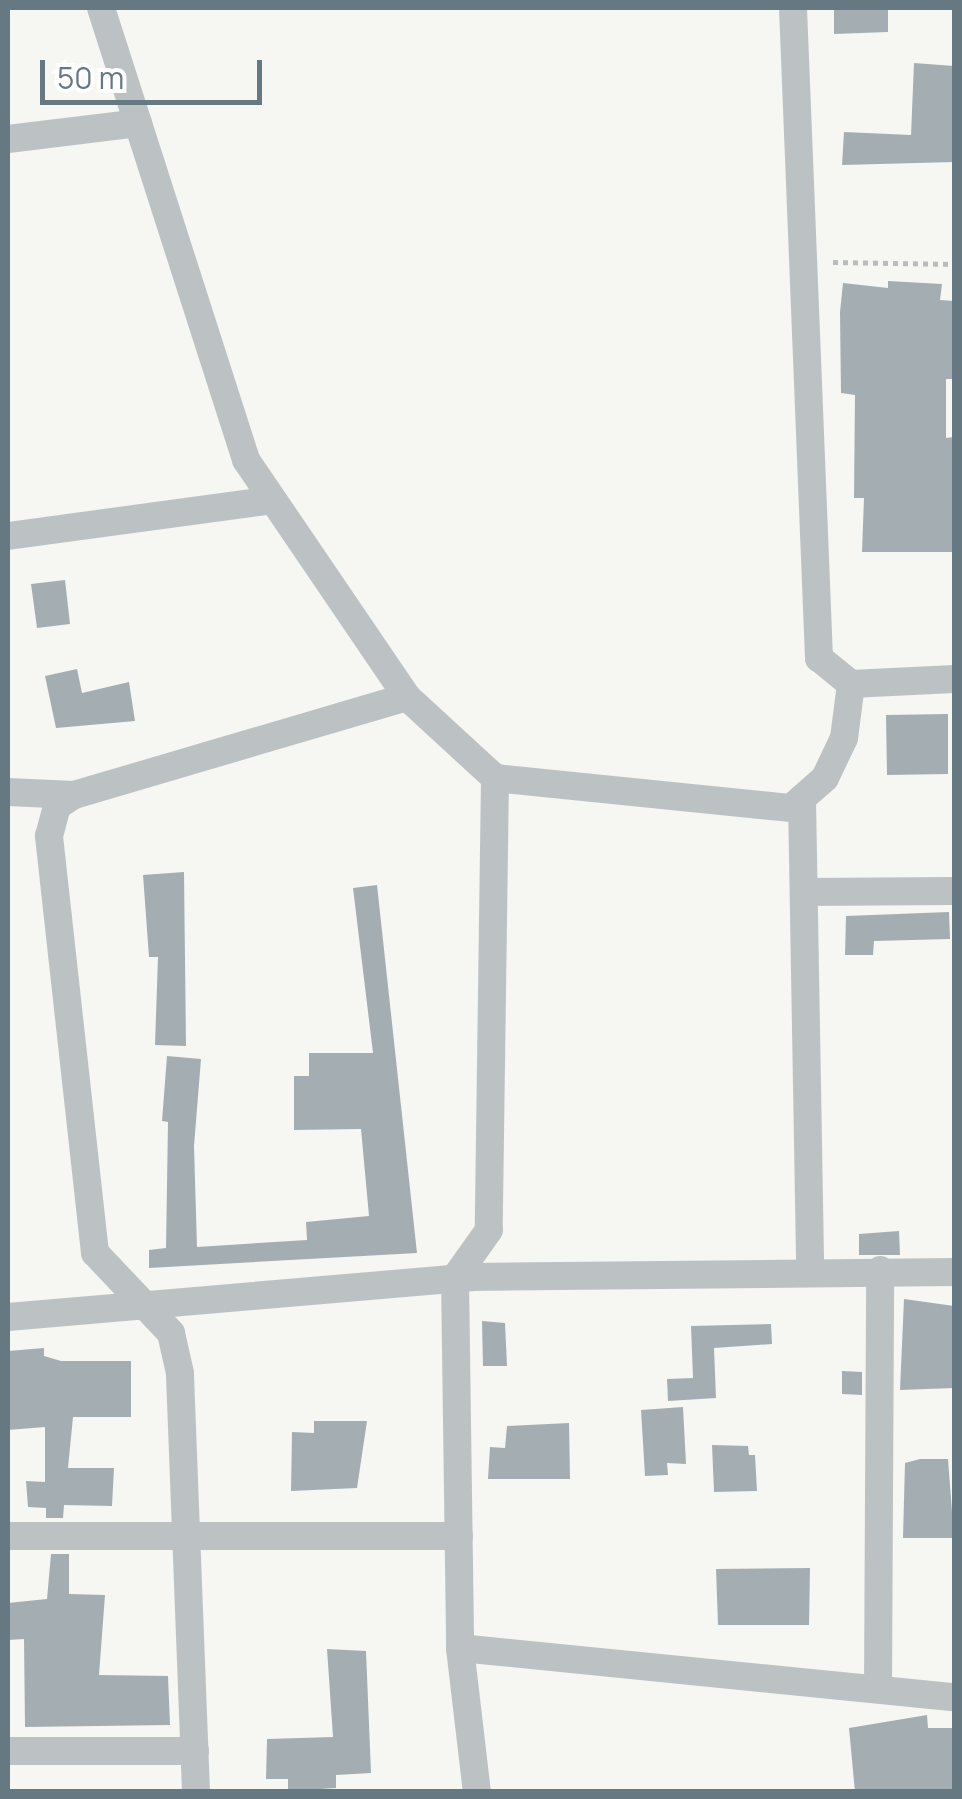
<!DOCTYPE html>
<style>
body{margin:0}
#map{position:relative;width:962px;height:1799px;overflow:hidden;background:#f6f6f3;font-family:Manrope,sans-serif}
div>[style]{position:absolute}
.building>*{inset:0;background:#a4aeb2}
.path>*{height:5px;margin-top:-2.5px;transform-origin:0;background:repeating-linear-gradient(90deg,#b9bcbe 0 5px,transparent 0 10px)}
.minor>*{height:28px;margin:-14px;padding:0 14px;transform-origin:14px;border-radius:14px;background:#bcc2c4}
span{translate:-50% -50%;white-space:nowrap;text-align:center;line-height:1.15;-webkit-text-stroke:10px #fff;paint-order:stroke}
.frame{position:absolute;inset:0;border:10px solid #667982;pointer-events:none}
.scale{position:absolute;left:40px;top:60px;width:222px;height:45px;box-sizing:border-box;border:5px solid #667982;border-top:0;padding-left:12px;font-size:30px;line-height:35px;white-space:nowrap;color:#667982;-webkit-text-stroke:8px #fff;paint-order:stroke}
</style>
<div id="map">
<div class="building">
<i style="clip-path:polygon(834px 8px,888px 8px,888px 32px,834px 34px)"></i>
<i style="clip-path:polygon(914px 63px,954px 66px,954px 162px,842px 165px,844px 132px,911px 135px)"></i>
<i style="clip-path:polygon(888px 281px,942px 284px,940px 300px,954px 301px,953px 379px,946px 379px,946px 438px,954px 437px,954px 552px,862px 552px,864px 498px,854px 498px,855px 395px,841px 393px,840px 312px,843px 283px,888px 288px)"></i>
<i style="clip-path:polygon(65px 580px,70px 624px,37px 628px,31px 584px)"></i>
<i style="clip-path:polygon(77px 669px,82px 693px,129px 682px,135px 721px,56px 728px,45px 676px)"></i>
<i style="clip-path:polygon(948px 714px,948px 774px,887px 775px,886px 715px)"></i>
<i style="clip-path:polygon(184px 872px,186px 1046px,155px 1045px,158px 957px,149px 957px,143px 875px)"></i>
<i style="clip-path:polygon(377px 885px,417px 1253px,149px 1268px,149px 1250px,166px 1248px,168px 1122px,162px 1121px,167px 1056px,201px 1059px,194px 1146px,197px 1247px,307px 1240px,306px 1222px,369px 1216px,361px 1129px,294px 1130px,294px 1076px,309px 1076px,309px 1053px,373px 1053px,353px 888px)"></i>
<i style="clip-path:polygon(949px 912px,950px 939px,874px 941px,873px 955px,845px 955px,846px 916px)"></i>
<i style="clip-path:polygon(899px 1231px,900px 1255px,859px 1255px,859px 1234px)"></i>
<i style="clip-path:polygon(904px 1299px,954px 1306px,954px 1388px,900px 1390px)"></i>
<i style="clip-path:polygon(482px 1321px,505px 1323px,507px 1366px,483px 1366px)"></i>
<i style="clip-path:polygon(771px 1324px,772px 1344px,714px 1348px,716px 1398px,668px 1401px,667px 1379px,693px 1378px,691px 1326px)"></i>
<i style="clip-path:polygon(44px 1348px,44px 1356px,61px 1361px,131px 1361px,131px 1417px,73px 1417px,68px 1468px,114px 1468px,112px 1506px,64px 1505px,63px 1518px,46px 1518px,46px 1508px,28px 1507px,26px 1481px,45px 1482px,45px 1427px,8px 1430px,8px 1351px)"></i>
<i style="clip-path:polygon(842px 1371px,862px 1372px,862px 1395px,842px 1394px)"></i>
<i style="clip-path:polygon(683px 1407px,686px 1464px,667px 1463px,668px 1475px,645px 1476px,641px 1410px)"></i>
<i style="clip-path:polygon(314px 1421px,367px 1421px,357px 1488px,291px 1491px,292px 1432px,314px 1433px)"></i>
<i style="clip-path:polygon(569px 1423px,570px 1479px,488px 1479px,490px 1447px,505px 1448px,507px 1426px)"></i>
<i style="clip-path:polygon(712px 1445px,748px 1446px,749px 1455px,755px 1455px,757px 1491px,714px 1492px)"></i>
<i style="clip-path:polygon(920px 1459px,948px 1459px,954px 1538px,903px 1538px,905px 1463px)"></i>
<i style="clip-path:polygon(51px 1554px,69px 1554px,69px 1594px,105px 1595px,99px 1675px,168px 1676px,170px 1725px,25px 1727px,24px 1639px,8px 1640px,8px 1603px,47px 1599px)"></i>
<i style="clip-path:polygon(810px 1568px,809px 1625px,718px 1625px,716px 1569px)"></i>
<i style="clip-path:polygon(327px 1649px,366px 1651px,371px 1773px,336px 1775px,336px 1788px,288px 1791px,288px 1779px,266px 1779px,267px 1739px,333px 1737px)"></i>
<i style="clip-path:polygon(927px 1715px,928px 1728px,954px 1728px,954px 1792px,855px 1792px,849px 1728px)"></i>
</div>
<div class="path">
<i style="left:833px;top:262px;width:121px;rotate:0.9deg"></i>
</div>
<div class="minor">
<i style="left:101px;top:8px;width:475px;rotate:72.2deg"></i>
<i style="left:246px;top:460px;width:287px;rotate:55.8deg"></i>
<i style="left:407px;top:697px;width:120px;rotate:42.6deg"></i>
<i style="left:495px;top:778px;width:452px;rotate:90.8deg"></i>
<i style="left:489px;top:1230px;width:59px;rotate:125.3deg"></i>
<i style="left:455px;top:1278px;width:370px;rotate:89.2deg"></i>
<i style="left:460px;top:1648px;width:145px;rotate:83.3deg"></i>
<i style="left:793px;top:8px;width:651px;rotate:87.71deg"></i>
<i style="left:819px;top:658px;width:41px;rotate:39.1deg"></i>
<i style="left:8px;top:139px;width:131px;rotate:-7deg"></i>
<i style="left:8px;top:536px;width:267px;rotate:-7.7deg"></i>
<i style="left:495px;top:778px;width:298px;rotate:5.8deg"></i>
<i style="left:791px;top:808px;width:45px;rotate:-41.4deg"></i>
<i style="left:825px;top:778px;width:44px;rotate:-64.6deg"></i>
<i style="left:844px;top:738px;width:54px;rotate:-82.6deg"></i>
<i style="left:851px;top:684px;width:103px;rotate:-2.8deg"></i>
<i style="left:8px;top:792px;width:66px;rotate:2.6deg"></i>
<i style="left:802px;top:799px;width:472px;rotate:89deg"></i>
<i style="left:804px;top:892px;width:150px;rotate:-0.4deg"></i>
<i style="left:8px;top:1317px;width:465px;rotate:-4.9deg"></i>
<i style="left:471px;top:1277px;width:483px;rotate:-0.6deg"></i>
<i style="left:8px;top:1536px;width:451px"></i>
<i style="left:460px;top:1648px;width:496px;rotate:5.7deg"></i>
<i style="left:878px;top:1688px;width:418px;rotate:-89.7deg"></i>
<i style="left:8px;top:1751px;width:187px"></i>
<i style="left:196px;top:1792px;width:419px;rotate:-92.2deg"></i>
<i style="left:180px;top:1373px;width:41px;rotate:-102.7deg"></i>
<i style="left:171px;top:1333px;width:110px;rotate:-133.5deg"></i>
<i style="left:95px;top:1253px;width:420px;rotate:-96.3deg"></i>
<i style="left:49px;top:836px;width:31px;rotate:-75deg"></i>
<i style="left:57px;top:806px;width:20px;rotate:-33deg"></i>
<i style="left:74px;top:795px;width:347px;rotate:-16.4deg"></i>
</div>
<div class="frame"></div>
<div class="scale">50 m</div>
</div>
